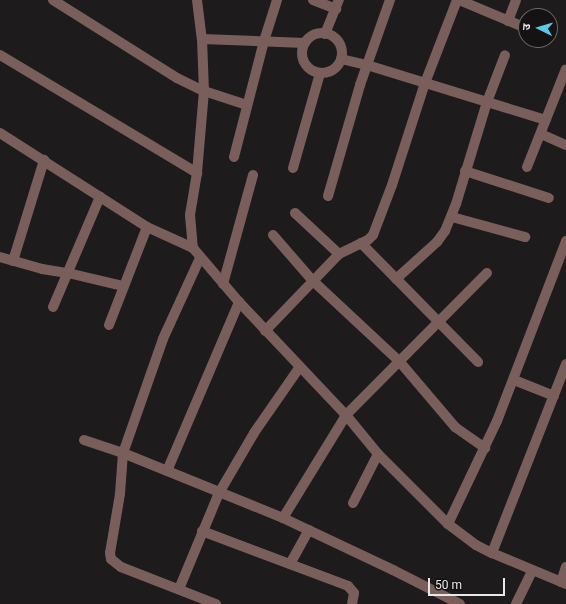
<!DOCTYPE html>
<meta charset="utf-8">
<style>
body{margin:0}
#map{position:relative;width:566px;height:604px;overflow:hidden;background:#1e1b1c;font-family:Roboto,"Noto Sans Devanagari",sans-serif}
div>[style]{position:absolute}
.street>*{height:10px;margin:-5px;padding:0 5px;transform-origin:5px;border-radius:5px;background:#7a5e5c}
.street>.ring{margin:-5px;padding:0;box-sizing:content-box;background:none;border:10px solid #7a5e5c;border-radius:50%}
span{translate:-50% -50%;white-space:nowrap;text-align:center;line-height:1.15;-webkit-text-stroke:4px #151213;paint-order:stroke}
.north{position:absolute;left:518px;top:8px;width:40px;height:40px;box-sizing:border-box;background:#151213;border:1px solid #6a6768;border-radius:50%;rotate:275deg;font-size:11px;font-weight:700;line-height:16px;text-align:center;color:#e9e7e8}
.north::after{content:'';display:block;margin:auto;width:14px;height:18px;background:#5cc7e8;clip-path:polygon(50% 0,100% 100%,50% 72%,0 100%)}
.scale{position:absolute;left:428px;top:578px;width:77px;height:18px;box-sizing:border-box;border:2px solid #e9e7e8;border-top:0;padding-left:5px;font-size:12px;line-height:14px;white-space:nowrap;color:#e9e7e8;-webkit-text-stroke:3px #151213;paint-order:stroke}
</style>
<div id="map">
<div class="street">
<i style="left:53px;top:0;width:146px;rotate:32.2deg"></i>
<i style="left:177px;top:78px;width:30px;rotate:26deg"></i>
<i style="left:204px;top:91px;width:45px;rotate:18deg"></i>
<i style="left:197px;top:0;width:39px;rotate:83deg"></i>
<i style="left:202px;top:39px;width:52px;rotate:87.8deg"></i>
<i style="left:204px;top:91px;width:82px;rotate:94.9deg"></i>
<i style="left:197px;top:173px;width:43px;rotate:99.5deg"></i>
<i style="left:190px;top:215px;width:33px;rotate:85deg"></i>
<i style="left:193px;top:248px;width:71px;rotate:49.6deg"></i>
<i style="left:239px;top:302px;width:156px;rotate:46.6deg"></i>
<i style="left:346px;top:415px;width:50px;rotate:50.6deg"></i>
<i style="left:378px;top:454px;width:99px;rotate:45deg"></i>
<i style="left:448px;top:524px;width:35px;rotate:37deg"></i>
<i style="left:476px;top:545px;width:18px;rotate:27deg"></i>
<i style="left:492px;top:553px;width:80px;rotate:22.7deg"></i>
<i style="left:313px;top:0;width:25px;rotate:21deg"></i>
<i style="left:459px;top:0;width:73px;rotate:22.7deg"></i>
<i style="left:508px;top:21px;width:22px;rotate:-69deg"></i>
<i class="ring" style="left:302px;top:33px;width:30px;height:30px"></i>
<i style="left:325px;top:34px;width:37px;rotate:-68deg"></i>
<i style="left:202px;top:39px;width:103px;rotate:2.2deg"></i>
<i style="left:0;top:55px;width:230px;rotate:30.9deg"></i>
<i style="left:341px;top:59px;width:27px;rotate:13deg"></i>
<i style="left:367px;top:65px;width:187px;rotate:17.1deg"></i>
<i style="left:0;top:133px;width:174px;rotate:32.6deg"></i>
<i style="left:147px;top:227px;width:51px;rotate:24.5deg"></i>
<i style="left:541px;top:134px;width:27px;rotate:24deg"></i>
<i style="left:234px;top:157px;width:120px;rotate:-75.5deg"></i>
<i style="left:264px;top:41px;width:43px;rotate:-72.4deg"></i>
<i style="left:527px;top:167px;width:105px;rotate:-68.3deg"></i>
<i style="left:293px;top:168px;width:99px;rotate:-74.1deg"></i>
<i style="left:465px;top:171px;width:88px;rotate:17.8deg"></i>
<i style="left:328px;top:196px;width:116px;rotate:-73.9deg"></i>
<i style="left:360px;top:85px;width:90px;rotate:-70.6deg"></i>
<i style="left:295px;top:213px;width:60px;rotate:43deg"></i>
<i style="left:452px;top:217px;width:76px;rotate:15.3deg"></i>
<i style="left:273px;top:235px;width:60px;rotate:49.1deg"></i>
<i style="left:312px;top:280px;width:119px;rotate:43deg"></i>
<i style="left:399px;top:361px;width:87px;rotate:49.7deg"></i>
<i style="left:455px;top:427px;width:37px;rotate:35deg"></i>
<i style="left:361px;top:243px;width:167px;rotate:45.5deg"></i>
<i style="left:0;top:257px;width:44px;rotate:15.9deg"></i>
<i style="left:42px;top:269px;width:26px;rotate:9deg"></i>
<i style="left:68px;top:273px;width:57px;rotate:13.3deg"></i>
<i style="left:200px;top:258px;width:89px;rotate:114.6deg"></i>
<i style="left:163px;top:339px;width:121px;rotate:109.3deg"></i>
<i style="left:123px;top:453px;width:41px;rotate:94.2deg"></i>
<i style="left:120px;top:494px;width:60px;rotate:99.6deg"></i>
<i style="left:110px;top:553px;width:6px;rotate:81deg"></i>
<i style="left:111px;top:559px;width:13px;rotate:39deg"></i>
<i style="left:121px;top:567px;width:102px;rotate:21.3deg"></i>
<i style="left:13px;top:261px;width:106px;rotate:-72.9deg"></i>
<i style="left:396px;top:279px;width:55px;rotate:-42.1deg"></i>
<i style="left:437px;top:242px;width:14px;rotate:-54deg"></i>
<i style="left:445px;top:231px;width:29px;rotate:-68deg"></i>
<i style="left:456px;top:204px;width:107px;rotate:-73.1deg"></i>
<i style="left:487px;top:102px;width:50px;rotate:-69deg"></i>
<i style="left:223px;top:284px;width:113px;rotate:-74.6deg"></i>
<i style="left:53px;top:307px;width:120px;rotate:-66.9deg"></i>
<i style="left:109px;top:325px;width:105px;rotate:-68.8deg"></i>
<i style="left:265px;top:331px;width:107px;rotate:-46.1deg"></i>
<i style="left:339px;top:254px;width:32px;rotate:-26deg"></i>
<i style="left:368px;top:240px;width:7px;rotate:-45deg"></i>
<i style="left:373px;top:235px;width:53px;rotate:-69.2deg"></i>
<i style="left:392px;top:185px;width:107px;rotate:-72.1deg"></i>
<i style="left:425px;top:83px;width:89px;rotate:-68.9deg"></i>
<i style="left:514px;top:380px;width:43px;rotate:21.8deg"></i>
<i style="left:84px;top:440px;width:41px;rotate:18.4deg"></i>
<i style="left:123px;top:453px;width:173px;rotate:22.1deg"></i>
<i style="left:283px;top:518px;width:122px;rotate:25.3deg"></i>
<i style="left:393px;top:570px;width:75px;rotate:26.9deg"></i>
<i style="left:167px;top:471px;width:184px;rotate:-66.9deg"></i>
<i style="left:353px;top:503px;width:55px;rotate:-63deg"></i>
<i style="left:283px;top:518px;width:121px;rotate:-58.5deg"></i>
<i style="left:346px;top:415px;width:200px;rotate:-45.2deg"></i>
<i style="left:448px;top:524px;width:114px;rotate:-64.6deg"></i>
<i style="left:497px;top:421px;width:193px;rotate:-69deg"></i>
<i style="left:202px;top:531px;width:156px;rotate:20.6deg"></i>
<i style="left:348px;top:586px;width:9px;rotate:49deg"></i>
<i style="left:354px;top:593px;width:11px;rotate:100deg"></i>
<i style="left:492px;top:553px;width:203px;rotate:-68.6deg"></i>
<i style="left:290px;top:564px;width:39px;rotate:-61deg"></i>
<i style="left:561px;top:582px;width:16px;rotate:-72deg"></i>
<i style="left:179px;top:589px;width:104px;rotate:-67.4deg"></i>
<i style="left:219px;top:493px;width:69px;rotate:-59.7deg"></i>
<i style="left:254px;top:433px;width:79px;rotate:-55.3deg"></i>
<i style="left:516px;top:604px;width:37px;rotate:-64deg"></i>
</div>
<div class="north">उ</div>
<div class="scale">50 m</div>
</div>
